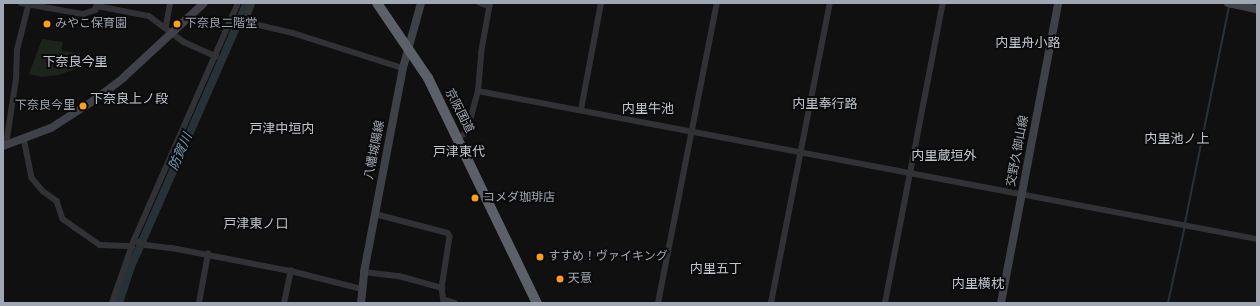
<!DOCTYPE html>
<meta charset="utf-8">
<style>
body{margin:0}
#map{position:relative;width:1260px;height:306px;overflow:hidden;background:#101011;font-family:"Roboto Condensed","Noto Sans JP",sans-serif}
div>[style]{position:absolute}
.green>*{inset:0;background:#1c241c}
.stream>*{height:1.5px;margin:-0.75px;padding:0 0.75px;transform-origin:0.75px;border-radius:0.75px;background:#273238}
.river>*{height:8px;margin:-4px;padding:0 4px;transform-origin:4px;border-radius:4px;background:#273238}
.street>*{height:5.5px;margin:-2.75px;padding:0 2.75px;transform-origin:2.75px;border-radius:2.75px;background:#303236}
.secondary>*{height:8px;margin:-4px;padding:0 4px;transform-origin:4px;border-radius:4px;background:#3e4147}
.highway>*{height:10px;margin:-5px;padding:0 5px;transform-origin:5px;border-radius:5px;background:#5c6068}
.dots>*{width:11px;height:11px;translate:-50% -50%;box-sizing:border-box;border:2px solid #0b0b0c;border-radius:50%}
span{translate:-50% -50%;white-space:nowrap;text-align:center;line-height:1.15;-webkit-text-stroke:4px #0b0b0c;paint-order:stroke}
.poi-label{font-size:12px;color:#9fa7b3}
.left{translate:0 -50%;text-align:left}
.right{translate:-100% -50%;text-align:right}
.street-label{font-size:12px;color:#9fa7b3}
.neighbourhood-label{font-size:13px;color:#c1c6cf}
.water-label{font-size:13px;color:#739ab2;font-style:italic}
.frame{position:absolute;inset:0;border:4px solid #9fa7b3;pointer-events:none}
</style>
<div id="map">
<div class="green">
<i style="clip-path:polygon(42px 39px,63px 42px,61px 51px,80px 53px,81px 67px,59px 75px,41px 77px,29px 74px)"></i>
</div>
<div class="stream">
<i style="left:1185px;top:223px;width:220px;rotate:-78.5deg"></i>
<i style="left:1168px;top:303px;width:79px;rotate:-77.6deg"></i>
</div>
<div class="river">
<i style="left:119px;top:303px;width:36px;rotate:-72deg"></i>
<i style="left:130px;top:269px;width:291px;rotate:-66.3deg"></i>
</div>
<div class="street">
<i style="left:21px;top:3px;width:63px;rotate:10.1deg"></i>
<i style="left:83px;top:14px;width:13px;rotate:-18deg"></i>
<i style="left:95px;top:10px;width:7px;rotate:-74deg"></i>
<i style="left:253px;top:3px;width:18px;rotate:112deg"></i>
<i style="left:246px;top:20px;width:5px;rotate:37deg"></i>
<i style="left:250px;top:23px;width:44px;rotate:13.1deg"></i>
<i style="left:293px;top:33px;width:115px;rotate:17.7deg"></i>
<i style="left:480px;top:3px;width:10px;rotate:17deg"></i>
<i style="left:97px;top:6px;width:53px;rotate:10.9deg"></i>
<i style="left:149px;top:16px;width:44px;rotate:36.6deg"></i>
<i style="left:184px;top:42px;width:35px;rotate:24deg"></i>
<i style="left:166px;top:26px;width:23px;rotate:-80deg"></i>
<i style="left:478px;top:91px;width:793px;rotate:10.76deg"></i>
<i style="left:581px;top:110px;width:109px;rotate:-79.4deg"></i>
<i style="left:463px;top:135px;width:5px;rotate:-37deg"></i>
<i style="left:467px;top:132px;width:42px;rotate:-75deg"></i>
<i style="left:478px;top:91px;width:38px;rotate:-85deg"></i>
<i style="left:481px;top:53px;width:51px;rotate:-79.8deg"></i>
<i style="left:24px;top:138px;width:41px;rotate:78.7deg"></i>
<i style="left:32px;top:178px;width:17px;rotate:50deg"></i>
<i style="left:43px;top:191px;width:17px;rotate:36deg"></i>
<i style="left:57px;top:201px;width:19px;rotate:72deg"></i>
<i style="left:63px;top:219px;width:45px;rotate:35.1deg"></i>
<i style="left:100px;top:245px;width:32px;rotate:2deg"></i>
<i style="left:6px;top:145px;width:67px;rotate:-81.4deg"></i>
<i style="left:16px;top:79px;width:29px;rotate:-88deg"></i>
<i style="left:17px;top:50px;width:49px;rotate:-75.7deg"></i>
<i style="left:375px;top:214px;width:75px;rotate:14.6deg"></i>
<i style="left:448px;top:233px;width:4px;rotate:63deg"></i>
<i style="left:450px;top:237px;width:52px;rotate:98.9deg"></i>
<i style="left:442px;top:288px;width:15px;rotate:82deg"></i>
<i style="left:134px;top:240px;width:13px;rotate:23deg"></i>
<i style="left:146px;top:245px;width:26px;rotate:7deg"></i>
<i style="left:172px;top:248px;width:125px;rotate:11deg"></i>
<i style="left:295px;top:272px;width:69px;rotate:14.2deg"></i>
<i style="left:364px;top:272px;width:35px;rotate:7deg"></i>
<i style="left:399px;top:276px;width:45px;rotate:15.6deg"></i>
<i style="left:446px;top:300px;width:9px;rotate:18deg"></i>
<i style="left:112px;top:303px;width:67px;rotate:-70.8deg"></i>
<i style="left:134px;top:240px;width:259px;rotate:-66.3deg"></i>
<i style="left:199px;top:303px;width:50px;rotate:-79.6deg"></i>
<i style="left:284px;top:303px;width:33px;rotate:-78deg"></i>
<i style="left:658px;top:303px;width:306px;rotate:-78.9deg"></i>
<i style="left:771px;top:303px;width:306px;rotate:-78.9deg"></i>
<i style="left:885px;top:303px;width:306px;rotate:-79.1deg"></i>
</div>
<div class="secondary">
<i style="left:1228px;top:3px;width:30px;rotate:12deg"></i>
<i style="left:3px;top:146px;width:51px;rotate:-20.6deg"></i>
<i style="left:51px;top:128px;width:50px;rotate:-32.7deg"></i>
<i style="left:93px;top:101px;width:38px;rotate:-37deg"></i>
<i style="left:123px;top:78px;width:110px;rotate:-42.8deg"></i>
<i style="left:361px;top:303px;width:31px;rotate:-84deg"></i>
<i style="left:364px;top:272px;width:208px;rotate:-79.2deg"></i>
<i style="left:403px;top:68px;width:67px;rotate:-74.5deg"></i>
<i style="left:1001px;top:303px;width:305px;rotate:-79.2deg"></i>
</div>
<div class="highway">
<i style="left:377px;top:3px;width:91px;rotate:55.8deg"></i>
<i style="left:428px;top:78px;width:250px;rotate:64.2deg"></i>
</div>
<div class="dots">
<i style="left:47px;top:24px;background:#ff9e1a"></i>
<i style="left:177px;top:24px;background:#ff9e1a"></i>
<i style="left:83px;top:106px;background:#ff9e1a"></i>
<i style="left:475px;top:198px;background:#ff9e1a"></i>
<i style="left:540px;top:257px;background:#ff9e1a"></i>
<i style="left:560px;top:279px;background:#ff9e1a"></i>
</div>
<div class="poi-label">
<span class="left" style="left:55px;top:24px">みやこ保育園</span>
<span class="left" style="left:185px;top:24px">下奈良二階堂</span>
<span class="right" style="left:75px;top:106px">下奈良今里</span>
<span class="left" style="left:483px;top:198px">コメダ珈琲店</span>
<span class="left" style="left:548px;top:257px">すすめ！ヴァイキング</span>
<span class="left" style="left:568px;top:279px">天意</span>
</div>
<div class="street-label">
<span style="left:459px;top:111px;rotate:63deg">京阪国道</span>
<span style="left:375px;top:150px;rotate:-79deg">八幡城陽線</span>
<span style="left:1018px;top:151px;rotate:-79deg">交野久御山線</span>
</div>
<div class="neighbourhood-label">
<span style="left:1028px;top:43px">内里舟小路</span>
<span style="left:75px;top:62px">下奈良今里</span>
<span style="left:129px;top:99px">下奈良上ノ段</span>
<span style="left:825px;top:104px">内里奉行路</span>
<span style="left:648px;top:109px">内里牛池</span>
<span style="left:282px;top:129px">戸津中垣内</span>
<span style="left:1177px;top:139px">内里池ノ上</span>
<span style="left:459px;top:152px">戸津東代</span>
<span style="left:944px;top:156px">内里蔵垣外</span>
<span style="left:256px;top:224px">戸津東ノ口</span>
<span style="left:716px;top:269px">内里五丁</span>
<span style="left:978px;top:284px">内里横枕</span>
</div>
<div class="water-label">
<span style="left:181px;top:152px;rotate:-66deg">防賀川</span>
</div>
<div class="frame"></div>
</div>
